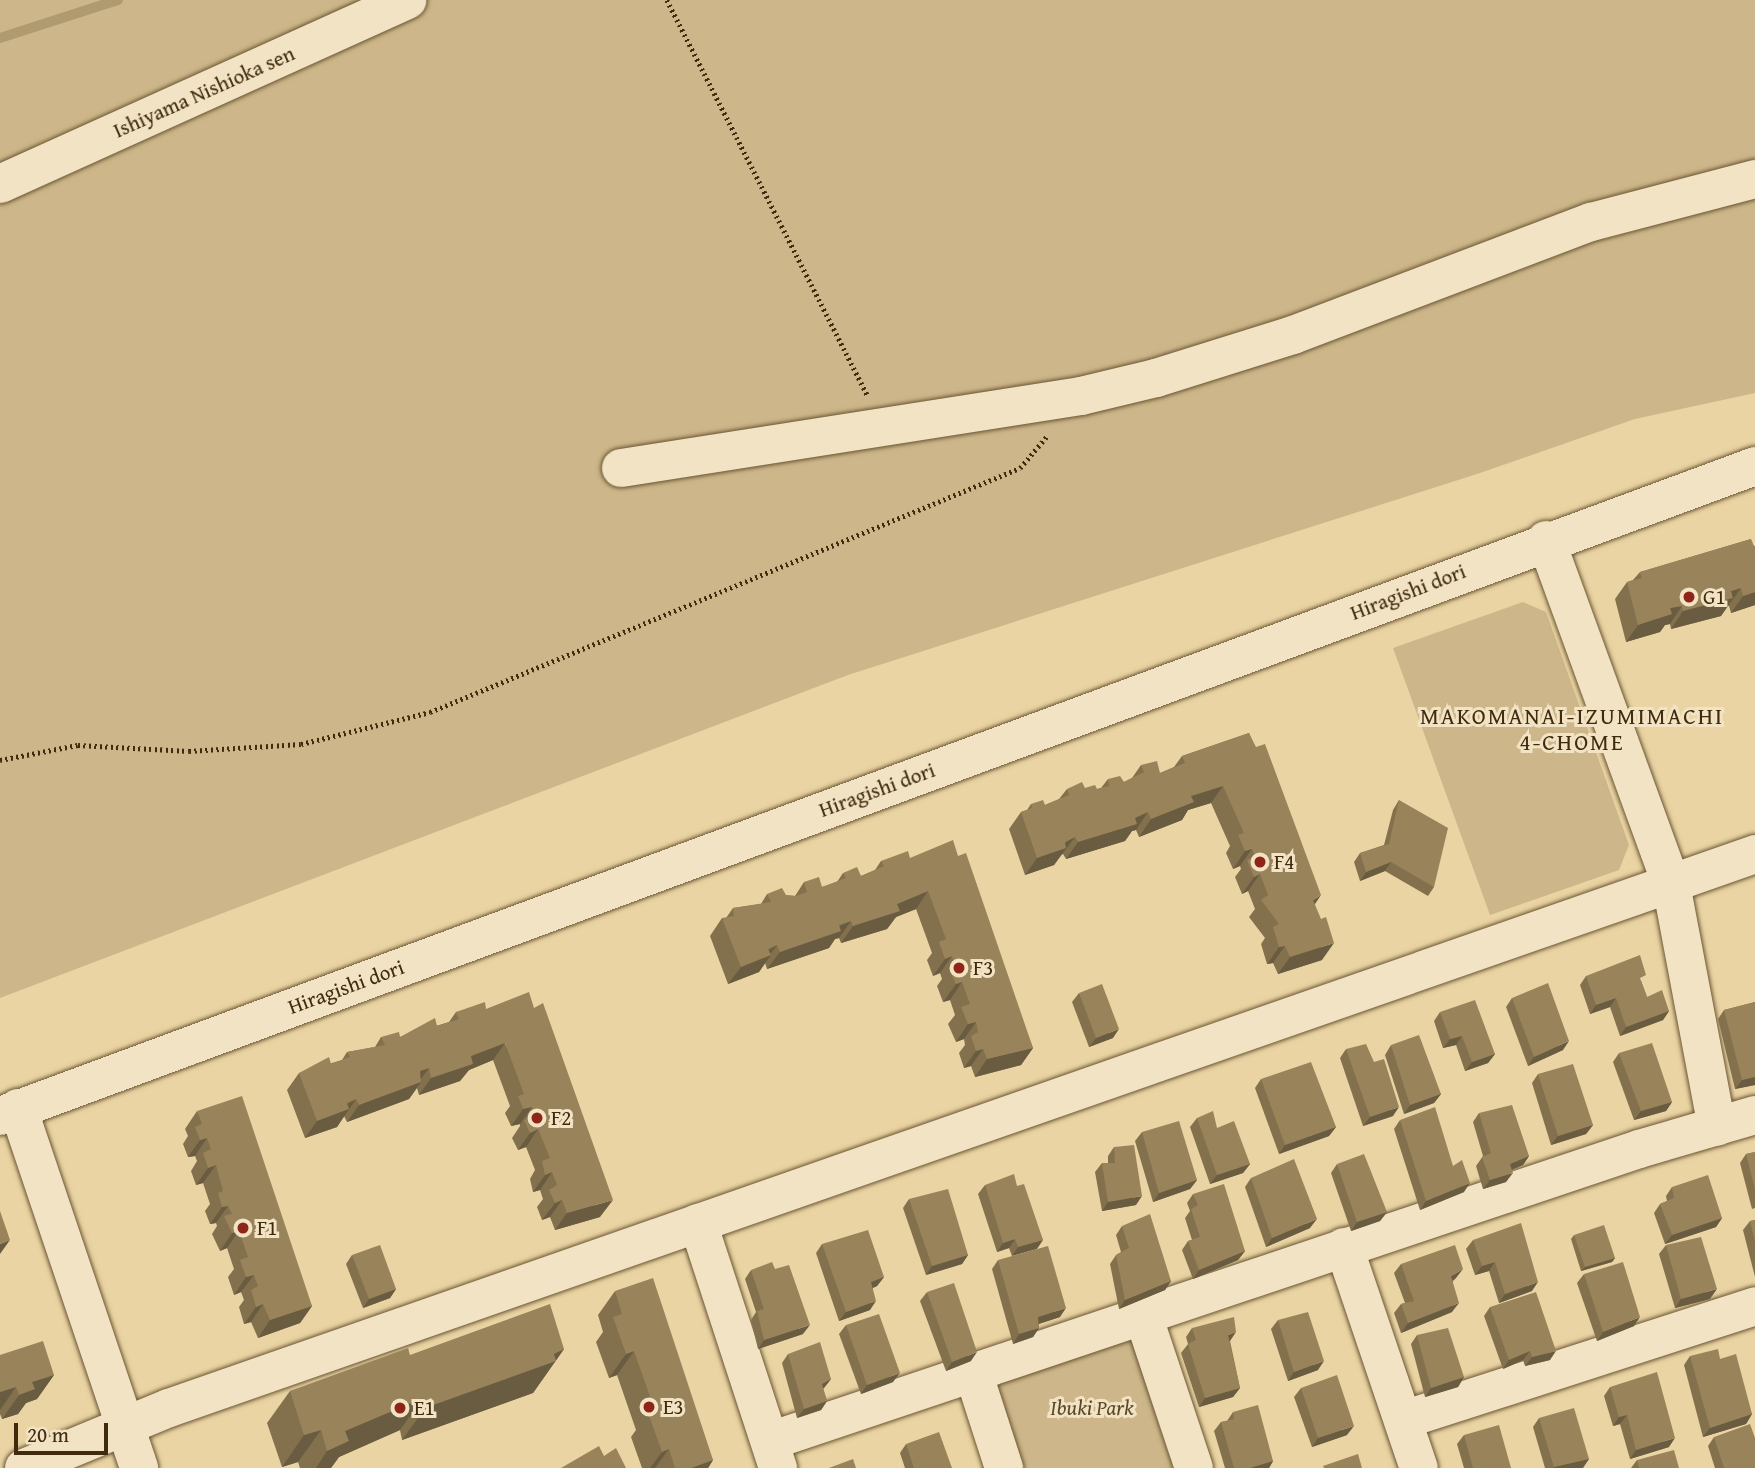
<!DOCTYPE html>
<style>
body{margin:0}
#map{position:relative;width:1755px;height:1468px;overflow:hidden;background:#ead4a3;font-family:"Gentium Book Plus",serif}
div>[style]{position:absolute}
.green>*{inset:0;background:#cdb78a}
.stream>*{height:10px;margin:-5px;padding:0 5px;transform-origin:5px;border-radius:5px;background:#b09b70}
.path>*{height:4.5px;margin-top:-2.25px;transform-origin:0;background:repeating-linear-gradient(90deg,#402b0e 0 2px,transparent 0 5.5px)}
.roads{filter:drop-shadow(0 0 2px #6a5533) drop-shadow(0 0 2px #6a5533)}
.minor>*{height:38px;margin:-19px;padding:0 19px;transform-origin:19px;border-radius:19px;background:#f1e3c3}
.wall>*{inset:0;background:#83714e}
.shaded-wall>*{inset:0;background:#6a5c40}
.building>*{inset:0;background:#98835b}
.dots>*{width:19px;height:19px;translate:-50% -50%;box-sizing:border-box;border:4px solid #f1e3c3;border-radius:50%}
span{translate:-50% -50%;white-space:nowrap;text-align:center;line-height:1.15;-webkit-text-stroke:6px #f1e3c3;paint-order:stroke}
.street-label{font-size:21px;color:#402b0e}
.poi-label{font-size:21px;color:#402b0e}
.left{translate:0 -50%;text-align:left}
.park-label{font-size:21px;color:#5c4727;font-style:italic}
.neighbourhood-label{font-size:23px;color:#402b0e;letter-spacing:2px}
.scale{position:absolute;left:14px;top:1423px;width:94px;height:32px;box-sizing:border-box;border:4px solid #402b0e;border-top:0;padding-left:9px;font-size:21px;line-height:24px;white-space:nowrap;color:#402b0e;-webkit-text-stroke:5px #f1e3c3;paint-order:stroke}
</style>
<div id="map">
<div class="green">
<i style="clip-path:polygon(0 0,1755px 0,1755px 393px,1635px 419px,1480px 473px,848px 675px,0 998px)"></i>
<i style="clip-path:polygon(1523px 602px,1546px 612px,1629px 845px,1619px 870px,1490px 915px,1393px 648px)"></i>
<i style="clip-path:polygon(1120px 1336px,1136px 1344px,1178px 1468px,1019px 1468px,995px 1393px,1001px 1376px)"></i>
</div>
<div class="stream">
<i style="left:0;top:38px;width:124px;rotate:-17.9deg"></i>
</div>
<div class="path">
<i style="left:667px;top:0;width:444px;rotate:63.1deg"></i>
<i style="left:0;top:760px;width:79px;rotate:-10.9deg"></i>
<i style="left:78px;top:745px;width:111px;rotate:3.1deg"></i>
<i style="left:189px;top:751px;width:112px;rotate:-3.6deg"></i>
<i style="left:301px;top:744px;width:133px;rotate:-13.9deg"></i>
<i style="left:430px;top:712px;width:638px;rotate:-22.47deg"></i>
<i style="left:1020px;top:468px;width:42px;rotate:-49.8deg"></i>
</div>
<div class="roads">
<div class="minor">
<i style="left:0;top:184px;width:447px;rotate:-24.3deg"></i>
<i style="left:621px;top:468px;width:466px;rotate:-8.9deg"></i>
<i style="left:1081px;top:396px;width:77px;rotate:-13.5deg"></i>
<i style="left:1156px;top:378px;width:144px;rotate:-17.4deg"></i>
<i style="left:1293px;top:335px;width:319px;rotate:-20.8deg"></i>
<i style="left:1591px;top:222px;width:170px;rotate:-14.7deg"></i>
<i style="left:1546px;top:540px;width:366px;rotate:70deg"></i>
<i style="left:1671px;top:884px;width:247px;rotate:79.3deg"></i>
<i style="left:18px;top:1108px;width:380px;rotate:71.4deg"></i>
<i style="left:0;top:1116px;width:1872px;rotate:-20.32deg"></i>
<i style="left:698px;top:1223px;width:258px;rotate:71.9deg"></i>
<i style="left:1344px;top:1247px;width:233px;rotate:71.3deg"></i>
<i style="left:1143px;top:1315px;width:161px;rotate:71.6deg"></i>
<i style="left:973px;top:1372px;width:101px;rotate:72.1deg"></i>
<i style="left:1403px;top:1420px;width:370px;rotate:-17.9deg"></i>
<i style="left:770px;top:1441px;width:917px;rotate:-18.57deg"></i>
<i style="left:1639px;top:1149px;width:121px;rotate:-16.3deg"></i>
<i style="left:24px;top:1468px;width:157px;rotate:-22.5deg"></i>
<i style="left:169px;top:1408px;width:1680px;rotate:-19.25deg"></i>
</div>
</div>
<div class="wall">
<i style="clip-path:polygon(1751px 539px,1755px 605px,1731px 613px,1729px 606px,1727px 606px,1721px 616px,1671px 629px,1670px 624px,1665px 625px,1660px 632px,1626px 642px,1615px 599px,1627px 582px,1633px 580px,1640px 572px)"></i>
<i style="clip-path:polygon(1249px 733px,1315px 905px,1322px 960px,1278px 974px,1273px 963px,1267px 964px,1261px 944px,1265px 938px,1249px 917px,1255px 909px,1248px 891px,1242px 894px,1235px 877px,1241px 869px,1240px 866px,1233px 869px,1226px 853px,1230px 846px,1211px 803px,1188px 810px,1182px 820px,1139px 837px,1136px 830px,1132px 831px,1125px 841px,1066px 859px,1063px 854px,1061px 855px,1054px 865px,1025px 875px,1009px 829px,1021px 812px,1027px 810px,1031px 804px,1045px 805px,1059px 799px,1067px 789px,1085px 788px,1097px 789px,1101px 788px,1108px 779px,1124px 782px,1132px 778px,1141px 765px,1160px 773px,1174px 767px,1182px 756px)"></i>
<i style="clip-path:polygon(1399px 800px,1434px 887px,1428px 896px,1385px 871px,1360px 881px,1354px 862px,1360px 853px,1384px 845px,1393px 810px)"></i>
<i style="clip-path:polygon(958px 856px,1033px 1048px,1021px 1065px,975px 1077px,971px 1066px,964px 1068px,959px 1053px,965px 1045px,964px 1039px,956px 1042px,948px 1024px,955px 1015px,950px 1000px,943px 1002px,937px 986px,942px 979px,940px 973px,933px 976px,927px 960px,932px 953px,916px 909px,896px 917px,887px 929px,841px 943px,839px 938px,835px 939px,829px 948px,767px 969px,765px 963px,759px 972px,728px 984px,710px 936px,722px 918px,726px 918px,733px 908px,761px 904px,767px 894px,795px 896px,804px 882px,822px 887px,837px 882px,843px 873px,861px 876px,875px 870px,881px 861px,910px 858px)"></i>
<i style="clip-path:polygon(1586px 976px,1641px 981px,1647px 997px,1669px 1011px,1663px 1020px,1620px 1036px,1610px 1007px,1590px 1014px,1580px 985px)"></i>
<i style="clip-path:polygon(1079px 993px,1113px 1038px,1089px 1047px,1072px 1002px)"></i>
<i style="clip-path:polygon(1512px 998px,1563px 1050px,1528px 1066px,1506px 1007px)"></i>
<i style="clip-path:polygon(1755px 1002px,1755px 1085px,1735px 1089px,1718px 1019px,1724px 1010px)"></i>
<i style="clip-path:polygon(486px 1009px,600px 1217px,555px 1230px,550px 1217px,542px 1220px,537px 1207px,543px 1199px,540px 1190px,533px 1192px,530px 1179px,535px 1170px,526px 1147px,518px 1150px,512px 1138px,520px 1126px,520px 1124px,511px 1126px,505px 1113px,510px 1106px,493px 1060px,469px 1070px,460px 1081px,419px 1095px,417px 1088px,409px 1099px,347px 1122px,344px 1116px,337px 1127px,305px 1138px,287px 1090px,299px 1073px,342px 1060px,347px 1052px,375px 1047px,381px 1037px,400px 1037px,449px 1022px,456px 1012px)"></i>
<i style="clip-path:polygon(1440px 1012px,1495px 1054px,1488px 1063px,1465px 1071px,1456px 1045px,1443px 1048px,1434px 1021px)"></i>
<i style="clip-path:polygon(1391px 1045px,1441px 1094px,1434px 1103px,1404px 1114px,1385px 1055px)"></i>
<i style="clip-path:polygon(1346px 1049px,1374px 1062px,1393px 1116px,1363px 1126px,1340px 1058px)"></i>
<i style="clip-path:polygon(1619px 1053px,1672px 1102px,1666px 1111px,1634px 1120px,1613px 1062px)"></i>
<i style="clip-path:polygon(1538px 1074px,1593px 1125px,1586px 1134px,1551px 1145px,1532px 1083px)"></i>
<i style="clip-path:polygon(1261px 1079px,1336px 1127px,1329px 1136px,1279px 1154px,1255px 1088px)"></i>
<i style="clip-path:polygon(197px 1111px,312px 1306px,300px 1323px,258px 1338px,251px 1322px,244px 1324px,239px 1307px,244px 1300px,241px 1292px,234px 1295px,228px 1277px,234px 1269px,227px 1248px,220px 1251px,212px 1234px,217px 1226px,216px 1223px,210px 1224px,205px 1211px,210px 1204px,203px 1183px,196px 1185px,191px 1171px,197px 1161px,195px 1156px,188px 1157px,183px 1144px,188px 1136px,185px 1129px)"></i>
<i style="clip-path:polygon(1479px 1113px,1529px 1156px,1523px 1165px,1512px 1170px,1506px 1182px,1483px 1189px,1476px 1166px,1483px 1156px,1473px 1122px)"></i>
<i style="clip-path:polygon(1197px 1118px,1217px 1128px,1250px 1164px,1243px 1173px,1210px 1184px,1190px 1127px)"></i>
<i style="clip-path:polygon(1400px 1120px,1453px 1166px,1464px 1192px,1420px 1210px,1394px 1129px)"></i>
<i style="clip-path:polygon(1142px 1132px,1197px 1180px,1190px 1189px,1153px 1202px,1135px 1141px)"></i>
<i style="clip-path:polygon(1114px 1147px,1136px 1205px,1102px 1211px,1095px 1172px,1102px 1163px,1108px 1163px,1108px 1156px)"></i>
<i style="clip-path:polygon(1755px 1152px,1755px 1208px,1752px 1209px,1740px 1163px,1746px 1154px)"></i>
<i style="clip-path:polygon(1337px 1164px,1387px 1212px,1380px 1221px,1351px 1231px,1331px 1173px)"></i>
<i style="clip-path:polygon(1251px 1178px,1310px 1228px,1266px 1247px,1245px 1187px)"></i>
<i style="clip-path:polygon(985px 1185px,1017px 1186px,1043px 1240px,1012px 1256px,1009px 1248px,997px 1252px,978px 1194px)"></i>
<i style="clip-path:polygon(1672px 1187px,1722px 1218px,1716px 1227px,1665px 1244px,1654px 1213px,1660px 1204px,1667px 1201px,1666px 1196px)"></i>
<i style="clip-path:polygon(1193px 1194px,1245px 1251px,1238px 1260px,1193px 1279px,1182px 1250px,1188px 1241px,1192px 1240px,1185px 1218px,1190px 1211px,1187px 1203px)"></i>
<i style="clip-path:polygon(909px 1199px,968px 1255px,962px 1264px,926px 1275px,903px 1208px)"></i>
<i style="clip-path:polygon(1755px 1220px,1755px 1277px,1743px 1230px,1750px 1221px)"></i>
<i style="clip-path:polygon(1122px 1226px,1171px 1281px,1165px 1290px,1119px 1309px,1110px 1264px,1116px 1255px,1121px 1252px,1116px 1235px)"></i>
<i style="clip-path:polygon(1574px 1235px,1615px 1258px,1612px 1262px,1581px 1271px,1571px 1239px)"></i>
<i style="clip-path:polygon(1473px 1240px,1532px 1291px,1499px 1303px,1489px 1271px,1475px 1275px,1466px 1249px)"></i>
<i style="clip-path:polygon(822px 1244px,884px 1277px,877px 1286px,873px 1288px,870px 1310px,839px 1321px,816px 1253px)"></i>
<i style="clip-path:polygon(1666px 1245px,1710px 1299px,1675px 1308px,1659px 1254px)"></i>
<i style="clip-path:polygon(352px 1255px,396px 1289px,390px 1298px,363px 1308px,346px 1264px)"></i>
<i style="clip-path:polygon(998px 1260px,1060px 1317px,1039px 1324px,1039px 1328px,1033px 1337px,1013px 1344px,992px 1269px)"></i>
<i style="clip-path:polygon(1401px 1264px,1456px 1278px,1453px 1281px,1452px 1312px,1401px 1333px,1394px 1313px,1401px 1304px,1405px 1303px,1394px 1273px)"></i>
<i style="clip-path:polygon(751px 1270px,803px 1334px,758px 1349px,751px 1320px,756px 1312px,745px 1279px)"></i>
<i style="clip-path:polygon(1584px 1274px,1634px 1326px,1597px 1341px,1577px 1283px)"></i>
<i style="clip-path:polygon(615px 1291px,713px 1460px,708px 1468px,642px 1468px,631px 1437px,636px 1430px,617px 1375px,609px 1378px,596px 1342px,603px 1332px,598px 1315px)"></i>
<i style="clip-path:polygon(927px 1292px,971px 1361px,946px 1371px,920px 1301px)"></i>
<i style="clip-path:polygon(1490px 1307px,1550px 1360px,1525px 1366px,1523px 1360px,1503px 1369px,1484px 1316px)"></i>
<i style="clip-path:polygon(1278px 1320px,1318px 1370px,1288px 1381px,1271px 1329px)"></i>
<i style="clip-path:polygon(846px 1325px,893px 1382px,861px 1394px,839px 1334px)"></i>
<i style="clip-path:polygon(1192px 1328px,1230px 1341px,1240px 1388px,1233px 1397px,1199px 1407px,1181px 1353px,1188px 1344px,1186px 1337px)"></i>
<i style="clip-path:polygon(1417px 1335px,1464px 1377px,1458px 1387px,1425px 1397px,1411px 1344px)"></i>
<i style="clip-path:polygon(564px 1349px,533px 1393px,402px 1440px,400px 1430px,339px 1457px,331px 1468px,300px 1468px,298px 1462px,282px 1467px,267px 1423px,290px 1391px,410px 1355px)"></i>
<i style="clip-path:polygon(788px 1354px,831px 1379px,823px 1389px,827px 1401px,821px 1410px,797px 1418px,782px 1363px)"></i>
<i style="clip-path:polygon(0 1355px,54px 1375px,37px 1399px,26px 1403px,18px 1414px,2px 1419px,0 1414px)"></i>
<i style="clip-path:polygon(1690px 1356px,1720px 1359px,1752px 1414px,1746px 1424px,1703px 1437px,1684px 1365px)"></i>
<i style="clip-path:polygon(1610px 1387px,1669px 1447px,1630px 1459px,1620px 1424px,1613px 1426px,1604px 1396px)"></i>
<i style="clip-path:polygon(1301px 1388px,1347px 1435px,1312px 1447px,1294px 1397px)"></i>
<i style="clip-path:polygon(1233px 1412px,1273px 1461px,1269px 1468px,1225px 1468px,1214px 1431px,1221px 1422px,1227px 1421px)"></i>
<i style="clip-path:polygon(1539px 1418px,1589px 1459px,1582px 1468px,1545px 1468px,1533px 1427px)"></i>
<i style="clip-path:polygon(1464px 1435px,1511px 1468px,1464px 1468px,1457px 1444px)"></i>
<i style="clip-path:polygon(1714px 1437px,1755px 1468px,1715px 1468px,1708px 1446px)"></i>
<i style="clip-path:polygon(906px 1444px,952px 1468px,905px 1468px,900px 1453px)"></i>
<i style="clip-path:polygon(1637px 1460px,1679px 1468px,1631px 1468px)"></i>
</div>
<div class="shaded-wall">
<i style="clip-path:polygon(1741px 588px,1721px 616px,1671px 629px,1683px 611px,1731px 591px)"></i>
<i style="clip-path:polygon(1755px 592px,1755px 605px,1731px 613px,1743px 596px)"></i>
<i style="clip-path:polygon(1682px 606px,1670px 624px,1665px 625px,1660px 632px,1626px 642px,1638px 625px,1670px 608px)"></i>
<i style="clip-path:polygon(1223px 786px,1211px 803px,1188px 810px,1182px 820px,1139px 837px,1151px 819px,1191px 796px)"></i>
<i style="clip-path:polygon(1148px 812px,1136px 830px,1132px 831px,1125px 841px,1066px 859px,1078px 842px)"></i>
<i style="clip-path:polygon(1075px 837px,1054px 865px,1025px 875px,1037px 858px)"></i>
<i style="clip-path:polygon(1252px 849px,1240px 866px,1233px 869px,1245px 851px)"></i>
<i style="clip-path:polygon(1391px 862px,1385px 871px,1360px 881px,1366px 872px)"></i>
<i style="clip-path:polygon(1260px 874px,1248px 891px,1242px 894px,1254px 877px)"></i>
<i style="clip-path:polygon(928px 891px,916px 909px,896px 917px,887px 929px,841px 943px,853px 926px,897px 904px)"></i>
<i style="clip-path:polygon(1321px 895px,1309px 913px,1313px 900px)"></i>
<i style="clip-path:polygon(851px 921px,839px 938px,835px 939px,829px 948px,767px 969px,780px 952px)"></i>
<i style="clip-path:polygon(1334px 943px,1322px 960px,1278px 974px,1290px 957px)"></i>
<i style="clip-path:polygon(777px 945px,769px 956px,771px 955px,759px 972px,728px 984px,741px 967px)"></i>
<i style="clip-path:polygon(1285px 946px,1273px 963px,1267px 964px,1279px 947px)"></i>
<i style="clip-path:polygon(952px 956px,940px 973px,933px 976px,945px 959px)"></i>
<i style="clip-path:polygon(962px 982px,950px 1000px,943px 1002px,956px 984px)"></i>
<i style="clip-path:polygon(1616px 998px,1610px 1007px,1590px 1014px,1596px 1005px)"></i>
<i style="clip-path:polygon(1669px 1011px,1663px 1020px,1620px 1036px,1626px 1027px)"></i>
<i style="clip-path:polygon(976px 1022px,964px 1039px,956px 1042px,968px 1024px)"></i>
<i style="clip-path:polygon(1119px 1029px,1113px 1038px,1089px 1047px,1096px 1038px)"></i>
<i style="clip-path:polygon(1462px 1036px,1456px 1045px,1443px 1048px,1450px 1039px)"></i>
<i style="clip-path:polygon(1569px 1041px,1563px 1050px,1528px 1066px,1534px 1057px)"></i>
<i style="clip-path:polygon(505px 1043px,493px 1060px,469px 1070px,460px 1081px,419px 1095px,431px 1078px,471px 1056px)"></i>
<i style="clip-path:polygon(1033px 1048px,1021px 1065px,975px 1077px,987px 1059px)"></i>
<i style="clip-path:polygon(983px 1049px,971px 1066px,964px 1068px,976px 1051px)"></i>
<i style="clip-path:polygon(1495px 1054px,1488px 1063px,1465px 1071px,1472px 1062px)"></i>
<i style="clip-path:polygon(429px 1068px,418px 1083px,421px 1082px,409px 1099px,347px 1122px,359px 1105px,420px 1071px)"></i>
<i style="clip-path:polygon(1755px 1077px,1755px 1085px,1735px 1089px,1742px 1080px)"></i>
<i style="clip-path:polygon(1441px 1094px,1434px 1103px,1404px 1114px,1410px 1105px)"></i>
<i style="clip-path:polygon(356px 1099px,337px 1127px,305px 1138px,317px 1121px)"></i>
<i style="clip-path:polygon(1672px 1102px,1666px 1111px,1634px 1120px,1641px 1111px)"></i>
<i style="clip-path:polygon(532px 1107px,520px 1124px,511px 1126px,523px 1109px)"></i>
<i style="clip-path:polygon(1399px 1107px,1393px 1116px,1363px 1126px,1370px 1117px)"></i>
<i style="clip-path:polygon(1593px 1125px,1586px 1134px,1551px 1145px,1558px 1136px)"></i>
<i style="clip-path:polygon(1336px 1127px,1329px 1136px,1279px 1154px,1285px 1145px)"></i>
<i style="clip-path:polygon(538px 1129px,526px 1147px,518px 1150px,530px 1133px)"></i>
<i style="clip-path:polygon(207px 1138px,195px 1156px,188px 1157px,200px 1140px)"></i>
<i style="clip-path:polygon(1529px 1156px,1523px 1165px,1503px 1173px,1510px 1164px)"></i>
<i style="clip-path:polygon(1250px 1164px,1243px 1173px,1210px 1184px,1217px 1175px)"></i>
<i style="clip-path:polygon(216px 1165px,203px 1183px,196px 1185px,208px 1168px)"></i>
<i style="clip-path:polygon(552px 1172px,540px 1190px,533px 1192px,545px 1175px)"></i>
<i style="clip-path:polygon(1513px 1173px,1506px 1182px,1483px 1189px,1490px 1180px)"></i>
<i style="clip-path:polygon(1197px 1180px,1190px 1189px,1153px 1202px,1159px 1193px)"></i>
<i style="clip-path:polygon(1470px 1183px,1464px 1192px,1420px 1210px,1426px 1201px)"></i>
<i style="clip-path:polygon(1142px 1196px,1136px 1205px,1102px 1211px,1108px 1202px)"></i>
<i style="clip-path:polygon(562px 1200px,550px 1217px,542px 1220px,555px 1203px)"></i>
<i style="clip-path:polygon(613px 1200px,600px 1217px,555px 1230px,567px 1213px)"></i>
<i style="clip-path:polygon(228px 1206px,216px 1223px,210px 1224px,222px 1207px)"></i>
<i style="clip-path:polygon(1387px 1212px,1380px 1221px,1351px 1231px,1357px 1222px)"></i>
<i style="clip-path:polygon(1722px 1218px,1716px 1227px,1665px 1244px,1672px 1235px)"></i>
<i style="clip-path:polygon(1317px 1219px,1310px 1228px,1266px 1247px,1272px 1238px)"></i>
<i style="clip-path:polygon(239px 1231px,227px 1248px,220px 1251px,232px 1233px)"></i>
<i style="clip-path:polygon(1015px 1239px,1009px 1248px,997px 1252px,1003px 1243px)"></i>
<i style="clip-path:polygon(10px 1240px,0 1254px,0 1244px)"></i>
<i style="clip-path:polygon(1043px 1240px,1037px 1249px,1012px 1256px,1018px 1247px)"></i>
<i style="clip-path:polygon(1245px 1251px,1238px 1260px,1193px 1279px,1199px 1270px)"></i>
<i style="clip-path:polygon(968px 1255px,962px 1264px,926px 1275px,932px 1266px)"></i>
<i style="clip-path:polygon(1615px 1258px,1612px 1262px,1581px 1271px,1585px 1267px)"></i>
<i style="clip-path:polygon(1495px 1262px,1489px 1271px,1475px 1275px,1482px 1266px)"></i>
<i style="clip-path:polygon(1463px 1269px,1456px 1278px,1445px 1285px,1451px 1276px)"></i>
<i style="clip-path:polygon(254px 1275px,241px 1292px,234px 1295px,246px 1277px)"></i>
<i style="clip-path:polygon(884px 1277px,877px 1286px,865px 1291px,871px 1282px)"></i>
<i style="clip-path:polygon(1171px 1281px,1165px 1290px,1119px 1309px,1125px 1300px)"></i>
<i style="clip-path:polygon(1538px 1282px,1532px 1291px,1499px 1303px,1505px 1294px)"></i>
<i style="clip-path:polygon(396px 1289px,390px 1298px,363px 1308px,369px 1299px)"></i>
<i style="clip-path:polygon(1717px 1289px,1710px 1299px,1675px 1308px,1681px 1299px)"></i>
<i style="clip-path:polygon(876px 1301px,870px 1310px,839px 1321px,846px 1312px)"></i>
<i style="clip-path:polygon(1459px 1303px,1452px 1312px,1401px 1333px,1408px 1323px)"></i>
<i style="clip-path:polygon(263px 1304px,251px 1322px,244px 1324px,256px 1307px)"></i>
<i style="clip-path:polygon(312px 1306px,300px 1323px,258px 1338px,270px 1320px)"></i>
<i style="clip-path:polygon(1066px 1308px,1060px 1317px,1032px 1326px,1038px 1317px)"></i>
<i style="clip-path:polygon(1640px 1317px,1634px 1326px,1597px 1341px,1603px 1332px)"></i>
<i style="clip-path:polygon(810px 1325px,803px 1334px,758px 1349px,764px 1340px)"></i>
<i style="clip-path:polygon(1039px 1328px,1033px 1337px,1013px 1344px,1019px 1334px)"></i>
<i style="clip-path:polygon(1236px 1332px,1230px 1341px,1221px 1344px,1228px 1335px)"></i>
<i style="clip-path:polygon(564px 1349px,533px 1393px,402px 1440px,425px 1408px)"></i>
<i style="clip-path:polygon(634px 1351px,617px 1375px,609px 1378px,626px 1354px)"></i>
<i style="clip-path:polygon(1530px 1351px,1523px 1360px,1503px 1369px,1509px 1360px)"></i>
<i style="clip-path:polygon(1556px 1351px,1550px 1360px,1525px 1366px,1532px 1357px)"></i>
<i style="clip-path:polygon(977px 1352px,971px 1361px,946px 1371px,952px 1362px)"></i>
<i style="clip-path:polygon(1324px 1361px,1318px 1370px,1288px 1381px,1294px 1372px)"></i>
<i style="clip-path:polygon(900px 1373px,893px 1382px,861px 1394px,867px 1385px)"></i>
<i style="clip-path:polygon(54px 1375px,37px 1399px,26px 1403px,18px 1414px,2px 1419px,19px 1395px,32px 1382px)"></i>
<i style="clip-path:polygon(1464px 1377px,1458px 1387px,1425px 1397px,1431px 1388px)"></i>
<i style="clip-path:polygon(831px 1379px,824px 1388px,816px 1393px,822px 1384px)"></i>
<i style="clip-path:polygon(16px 1387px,0 1410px,0 1392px)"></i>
<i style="clip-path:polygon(1240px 1388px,1233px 1397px,1199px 1407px,1205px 1398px)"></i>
<i style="clip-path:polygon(423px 1398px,400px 1430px,339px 1457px,331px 1468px,316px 1468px,327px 1451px,345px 1431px)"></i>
<i style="clip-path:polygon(827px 1401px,821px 1410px,797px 1418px,804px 1409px)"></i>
<i style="clip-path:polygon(1752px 1414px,1746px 1424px,1703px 1437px,1710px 1428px)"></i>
<i style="clip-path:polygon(1627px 1415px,1620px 1424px,1613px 1426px,1619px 1417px)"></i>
<i style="clip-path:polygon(1354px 1426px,1347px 1435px,1312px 1447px,1318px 1438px)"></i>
<i style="clip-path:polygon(321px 1430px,298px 1462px,282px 1467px,304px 1435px)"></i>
<i style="clip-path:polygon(1675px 1438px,1669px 1447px,1630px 1459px,1636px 1450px)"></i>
<i style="clip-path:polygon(669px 1449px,655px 1468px,650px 1468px,662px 1452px)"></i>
<i style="clip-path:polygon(1589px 1459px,1583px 1468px,1553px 1468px,1554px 1467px)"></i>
<i style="clip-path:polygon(713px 1460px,708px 1468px,691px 1468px)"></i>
<i style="clip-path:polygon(1273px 1461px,1269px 1468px,1250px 1468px)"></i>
</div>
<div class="building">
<i style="clip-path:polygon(1751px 539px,1754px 546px,1755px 546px,1755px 592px,1743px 596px,1741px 588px,1731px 591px,1733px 598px,1683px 611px,1682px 606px,1670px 608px,1672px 614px,1638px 625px,1627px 582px,1642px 578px,1640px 572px)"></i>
<i style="clip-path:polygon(1249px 733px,1256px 747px,1265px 744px,1321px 895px,1313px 900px,1321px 919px,1326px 917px,1334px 943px,1290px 957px,1285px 946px,1279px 947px,1273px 927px,1279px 924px,1261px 900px,1268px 895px,1260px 874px,1254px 877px,1247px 860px,1255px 857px,1252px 849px,1245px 851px,1238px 835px,1244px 833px,1223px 786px,1191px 796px,1194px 802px,1151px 819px,1148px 812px,1135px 818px,1137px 824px,1078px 842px,1075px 837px,1065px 842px,1066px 848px,1037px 858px,1021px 812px,1032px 808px,1031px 804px,1043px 800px,1045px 805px,1069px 795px,1067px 789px,1082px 782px,1085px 788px,1095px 785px,1097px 789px,1109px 786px,1108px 779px,1120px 776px,1124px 782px,1144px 772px,1141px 765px,1157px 761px,1160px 773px,1185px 763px,1182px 756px)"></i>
<i style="clip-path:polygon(1399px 800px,1448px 828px,1434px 887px,1391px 862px,1366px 872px,1360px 853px,1389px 844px)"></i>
<i style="clip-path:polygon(953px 840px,958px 856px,966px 853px,1033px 1048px,987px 1059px,983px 1049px,976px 1051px,971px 1036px,978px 1032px,976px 1022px,968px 1024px,961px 1007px,970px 1004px,962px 982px,956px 984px,949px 969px,955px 966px,952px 956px,945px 959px,939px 942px,946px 939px,928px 891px,897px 904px,900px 911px,853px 926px,851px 921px,839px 925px,841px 931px,780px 952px,777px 945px,768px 949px,771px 955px,741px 967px,722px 918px,734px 916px,733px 908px,771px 902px,767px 894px,782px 888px,786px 895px,796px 896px,807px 892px,804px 882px,819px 877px,822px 887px,846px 878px,843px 873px,857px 867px,861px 876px,884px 866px,881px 861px,908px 851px,910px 858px)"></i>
<i style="clip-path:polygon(1640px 955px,1646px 975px,1640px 978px,1647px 997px,1662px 990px,1669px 1011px,1626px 1027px,1616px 998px,1596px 1005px,1586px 976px)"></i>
<i style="clip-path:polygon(1548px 983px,1569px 1041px,1534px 1057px,1512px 998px)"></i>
<i style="clip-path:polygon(1102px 984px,1119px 1029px,1096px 1038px,1079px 993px)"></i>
<i style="clip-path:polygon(529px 992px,534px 1008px,543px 1003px,613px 1200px,567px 1213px,562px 1200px,555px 1203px,549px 1190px,557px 1185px,552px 1172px,545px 1175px,542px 1161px,550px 1158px,538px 1129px,530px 1133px,524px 1120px,534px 1117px,532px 1107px,523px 1109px,518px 1096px,524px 1094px,505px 1043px,471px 1056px,473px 1064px,431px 1078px,429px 1068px,420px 1071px,421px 1082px,359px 1105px,356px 1099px,347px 1103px,349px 1109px,317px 1121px,299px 1073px,329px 1057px,331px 1064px,350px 1057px,347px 1052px,385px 1045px,381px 1037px,399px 1032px,400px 1037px,435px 1018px,437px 1026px,459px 1019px,456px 1012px,485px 1002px,486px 1009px)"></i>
<i style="clip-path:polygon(1475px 1000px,1495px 1054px,1472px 1062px,1462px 1036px,1450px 1039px,1440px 1012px)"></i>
<i style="clip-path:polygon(1755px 1002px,1755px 1077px,1742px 1080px,1724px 1010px)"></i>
<i style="clip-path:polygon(1419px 1035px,1441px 1094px,1410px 1105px,1391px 1045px)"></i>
<i style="clip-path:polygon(1652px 1043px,1672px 1102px,1641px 1111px,1619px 1053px)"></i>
<i style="clip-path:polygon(1366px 1044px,1374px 1062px,1384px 1059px,1399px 1107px,1370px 1117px,1346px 1049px)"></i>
<i style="clip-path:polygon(1311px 1062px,1336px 1127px,1285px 1145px,1261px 1079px)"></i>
<i style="clip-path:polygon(1573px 1064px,1593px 1125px,1558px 1136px,1538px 1074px)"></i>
<i style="clip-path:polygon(242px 1096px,312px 1306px,270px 1320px,263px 1304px,256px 1307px,251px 1290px,258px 1286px,254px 1275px,246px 1277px,240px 1260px,248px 1257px,239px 1231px,232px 1233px,224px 1216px,232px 1214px,228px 1206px,222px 1207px,218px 1193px,223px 1191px,216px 1165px,208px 1168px,203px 1153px,211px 1149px,207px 1138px,200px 1140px,195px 1127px,202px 1124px,197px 1111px)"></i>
<i style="clip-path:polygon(1512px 1105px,1529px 1156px,1510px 1164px,1513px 1173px,1490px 1180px,1482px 1157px,1491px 1153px,1479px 1113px)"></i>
<i style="clip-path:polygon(1435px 1107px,1453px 1166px,1462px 1160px,1470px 1183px,1426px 1201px,1400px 1120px)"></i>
<i style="clip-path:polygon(1213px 1111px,1217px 1128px,1234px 1121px,1250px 1164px,1217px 1175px,1197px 1118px)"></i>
<i style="clip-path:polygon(1179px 1121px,1197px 1180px,1159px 1193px,1142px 1132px)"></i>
<i style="clip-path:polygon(1134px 1145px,1142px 1196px,1108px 1202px,1102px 1163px,1115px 1163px,1114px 1147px)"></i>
<i style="clip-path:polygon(1755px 1152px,1755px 1189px,1746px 1154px)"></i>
<i style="clip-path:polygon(1364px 1154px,1387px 1212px,1357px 1222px,1337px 1164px)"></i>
<i style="clip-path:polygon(1294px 1159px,1317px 1219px,1272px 1238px,1251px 1178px)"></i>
<i style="clip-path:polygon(1014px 1174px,1017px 1186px,1024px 1184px,1043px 1240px,1018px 1247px,1015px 1239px,1003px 1243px,985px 1185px)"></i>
<i style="clip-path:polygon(1708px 1175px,1722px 1218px,1672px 1235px,1660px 1204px,1674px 1198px,1672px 1187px)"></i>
<i style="clip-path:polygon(1224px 1184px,1245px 1251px,1199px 1270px,1188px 1241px,1200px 1237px,1191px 1209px,1198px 1205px,1193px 1194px)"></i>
<i style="clip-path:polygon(948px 1189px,968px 1255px,932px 1266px,909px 1199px)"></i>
<i style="clip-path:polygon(0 1211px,10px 1240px,0 1244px)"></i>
<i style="clip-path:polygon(1150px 1214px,1171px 1281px,1125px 1300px,1116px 1255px,1129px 1248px,1122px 1226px)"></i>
<i style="clip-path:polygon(1755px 1220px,1755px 1242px,1750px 1221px)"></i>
<i style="clip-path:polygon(1521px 1223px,1538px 1282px,1505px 1294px,1495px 1262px,1482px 1266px,1473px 1240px)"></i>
<i style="clip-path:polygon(1604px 1225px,1615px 1258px,1585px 1267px,1574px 1235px)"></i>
<i style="clip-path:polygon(868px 1230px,884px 1277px,871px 1282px,876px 1301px,846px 1312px,822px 1244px)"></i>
<i style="clip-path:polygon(1701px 1237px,1717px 1289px,1681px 1299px,1666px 1245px)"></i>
<i style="clip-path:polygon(380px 1245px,396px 1289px,369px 1299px,352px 1255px)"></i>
<i style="clip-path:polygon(1455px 1245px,1463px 1269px,1451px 1276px,1459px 1303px,1408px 1323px,1401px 1304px,1414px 1301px,1401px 1264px)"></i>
<i style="clip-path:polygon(1048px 1246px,1066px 1308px,1038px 1317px,1039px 1328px,1019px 1334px,998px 1260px)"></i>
<i style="clip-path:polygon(772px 1262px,775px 1269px,789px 1265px,810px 1325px,764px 1340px,757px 1311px,764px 1309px,751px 1270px)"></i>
<i style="clip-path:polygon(1623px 1262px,1640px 1317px,1603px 1332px,1584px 1274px)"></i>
<i style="clip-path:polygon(653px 1278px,713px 1460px,691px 1468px,675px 1468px,669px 1449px,662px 1452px,648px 1413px,655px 1411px,634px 1351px,626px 1354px,613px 1317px,622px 1314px,615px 1291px)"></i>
<i style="clip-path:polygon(954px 1283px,977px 1352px,952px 1362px,927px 1292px)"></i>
<i style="clip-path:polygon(1536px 1292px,1556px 1351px,1532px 1357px,1530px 1351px,1509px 1360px,1490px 1307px)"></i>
<i style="clip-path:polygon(550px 1304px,564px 1349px,554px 1354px,556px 1361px,425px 1408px,423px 1398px,345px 1431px,349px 1441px,327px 1451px,321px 1430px,304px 1435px,290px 1391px,408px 1348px,410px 1355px)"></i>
<i style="clip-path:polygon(1308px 1312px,1324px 1361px,1294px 1372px,1278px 1320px)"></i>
<i style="clip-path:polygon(879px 1314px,900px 1373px,867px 1385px,846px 1325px)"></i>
<i style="clip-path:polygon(1234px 1317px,1236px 1332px,1228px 1335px,1240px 1388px,1205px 1398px,1188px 1344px,1196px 1340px,1192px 1328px)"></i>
<i style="clip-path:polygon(1448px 1328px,1464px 1377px,1431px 1388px,1417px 1335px)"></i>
<i style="clip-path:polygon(43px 1341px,54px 1375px,32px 1382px,35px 1389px,19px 1395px,16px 1387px,0 1392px,0 1355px)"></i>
<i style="clip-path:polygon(820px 1342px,831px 1379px,822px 1384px,827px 1401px,804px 1409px,788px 1354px)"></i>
<i style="clip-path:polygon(1718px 1349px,1720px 1359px,1736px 1354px,1752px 1414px,1710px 1428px,1690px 1356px)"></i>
<i style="clip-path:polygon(1657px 1372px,1675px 1438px,1636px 1450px,1627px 1415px,1619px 1417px,1610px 1387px)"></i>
<i style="clip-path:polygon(1337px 1375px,1354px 1426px,1318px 1438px,1301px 1388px)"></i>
<i style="clip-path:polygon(1258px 1405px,1273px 1461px,1250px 1468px,1234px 1468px,1221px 1422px,1234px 1419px,1233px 1412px)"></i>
<i style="clip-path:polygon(1574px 1408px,1589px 1459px,1554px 1467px,1539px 1418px)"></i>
<i style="clip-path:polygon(1750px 1424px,1755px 1438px,1755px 1468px,1724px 1468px,1714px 1437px)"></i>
<i style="clip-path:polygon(1499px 1425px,1511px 1468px,1473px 1468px,1464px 1435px)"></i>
<i style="clip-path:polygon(939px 1432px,952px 1468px,914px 1468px,906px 1444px)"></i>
<i style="clip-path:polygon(599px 1446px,604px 1456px,616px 1448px,626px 1468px,561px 1468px)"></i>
<i style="clip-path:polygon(1674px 1450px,1679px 1468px,1639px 1468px,1637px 1460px)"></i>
<i style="clip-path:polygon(1358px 1454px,1362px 1468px,1324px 1468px,1323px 1466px)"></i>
<i style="clip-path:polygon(853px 1459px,856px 1468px,829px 1468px)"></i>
</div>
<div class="dots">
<i style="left:1689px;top:597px;background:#8f2418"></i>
<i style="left:1260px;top:862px;background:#8f2418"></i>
<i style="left:959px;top:968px;background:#8f2418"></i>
<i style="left:537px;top:1118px;background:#8f2418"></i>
<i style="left:243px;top:1228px;background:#8f2418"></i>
<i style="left:649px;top:1407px;background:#8f2418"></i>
<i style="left:400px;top:1408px;background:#8f2418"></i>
</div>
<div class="street-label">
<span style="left:204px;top:92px;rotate:-24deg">Ishiyama Nishioka sen</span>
<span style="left:1408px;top:592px;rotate:-21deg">Hiragishi dori</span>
<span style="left:877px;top:790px;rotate:-20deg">Hiragishi dori</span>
<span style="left:346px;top:987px;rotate:-20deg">Hiragishi dori</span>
</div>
<div class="poi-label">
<span class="left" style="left:1703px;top:597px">G1</span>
<span class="left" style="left:1274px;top:862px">F4</span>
<span class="left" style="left:973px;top:968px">F3</span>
<span class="left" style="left:551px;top:1118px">F2</span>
<span class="left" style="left:257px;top:1228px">F1</span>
<span class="left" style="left:663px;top:1407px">E3</span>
<span class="left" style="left:414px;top:1408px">E1</span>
</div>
<div class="park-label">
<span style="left:1092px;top:1408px">Ibuki Park</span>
</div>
<div class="neighbourhood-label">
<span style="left:1572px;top:729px">MAKOMANAI-IZUMIMACHI<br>4-CHOME</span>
</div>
<div class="scale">20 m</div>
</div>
